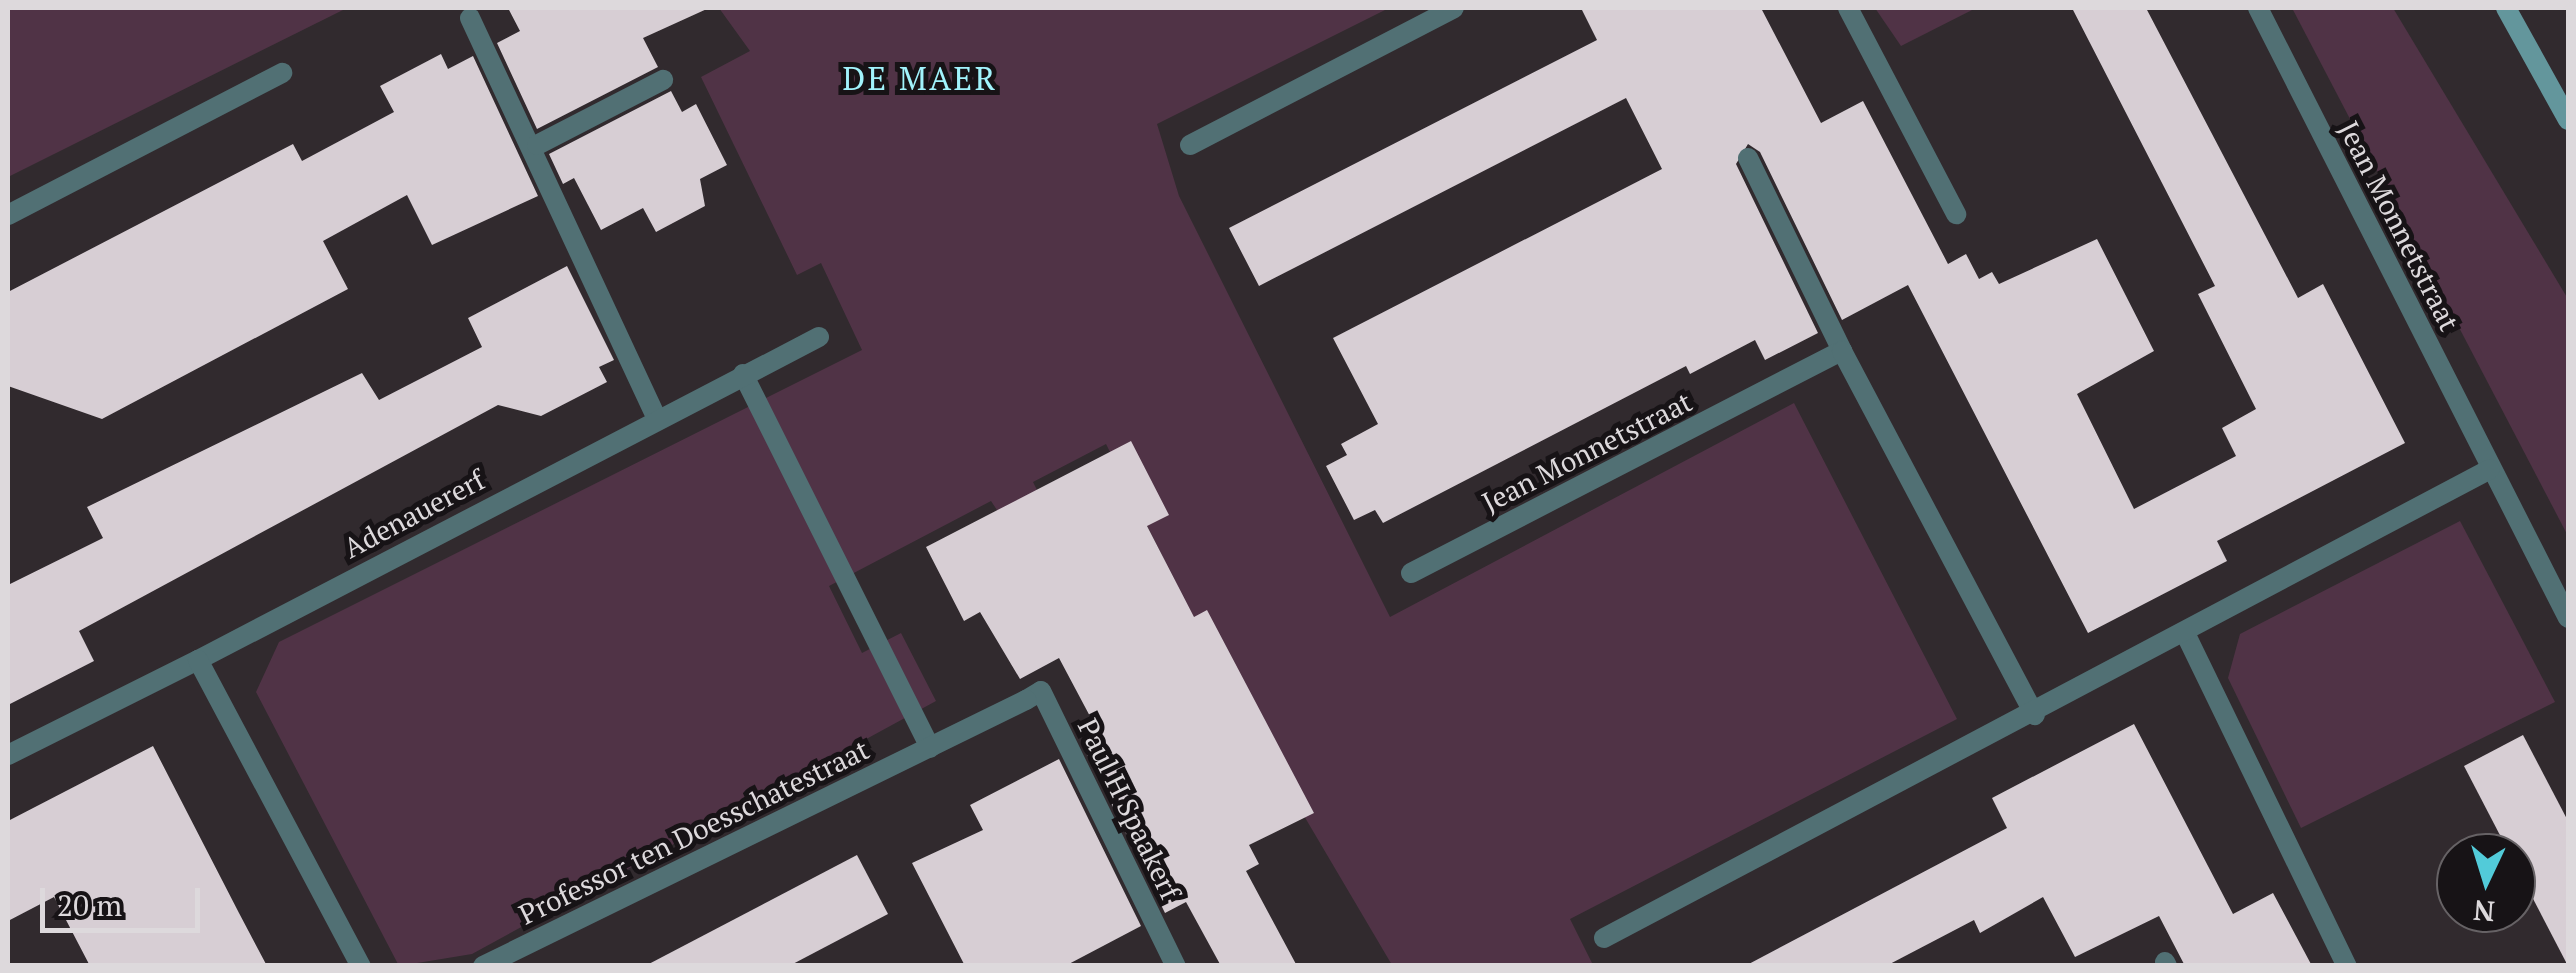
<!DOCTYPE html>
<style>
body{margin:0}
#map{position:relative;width:2576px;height:973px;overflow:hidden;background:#312a2e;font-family:"PT Serif",serif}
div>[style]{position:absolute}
.green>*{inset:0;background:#503346}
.building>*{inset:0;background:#d7ced4}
.service>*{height:20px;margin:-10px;padding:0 10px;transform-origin:10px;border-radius:10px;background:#517074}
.pedestrian>*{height:20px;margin:-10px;padding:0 10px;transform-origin:10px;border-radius:10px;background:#517074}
.minor>*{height:20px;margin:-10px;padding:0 10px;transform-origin:10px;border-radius:10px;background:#517074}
.secondary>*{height:20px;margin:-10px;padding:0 10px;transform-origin:10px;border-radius:10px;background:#63969c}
span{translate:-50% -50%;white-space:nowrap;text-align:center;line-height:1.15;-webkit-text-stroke:10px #171316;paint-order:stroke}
.street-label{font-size:28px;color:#ddd9dc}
.quarter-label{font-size:32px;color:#a1f3fc;letter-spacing:2.5px}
.frame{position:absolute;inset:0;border:10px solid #ddd9dc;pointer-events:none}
.north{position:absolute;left:2436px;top:833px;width:100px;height:100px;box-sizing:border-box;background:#171316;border:2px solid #666265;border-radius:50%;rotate:184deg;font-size:28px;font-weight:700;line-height:40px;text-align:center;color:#ddd9dc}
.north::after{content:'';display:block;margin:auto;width:35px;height:45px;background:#52cbd9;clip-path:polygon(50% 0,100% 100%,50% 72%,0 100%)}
.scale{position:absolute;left:40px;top:888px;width:160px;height:45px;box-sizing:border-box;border:5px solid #ddd9dc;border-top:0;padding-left:12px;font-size:30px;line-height:35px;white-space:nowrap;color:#ddd9dc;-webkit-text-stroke:8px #171316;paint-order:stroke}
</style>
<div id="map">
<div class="green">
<i style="clip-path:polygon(8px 8px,347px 8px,8px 177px)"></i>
<i style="clip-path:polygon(719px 8px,1389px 8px,1157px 124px,1179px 196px,1390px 617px,1794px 403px,1957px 719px,1570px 919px,1593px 965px,1392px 965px,1228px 687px,1106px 444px,1033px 482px,1048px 512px,1011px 531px,991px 501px,829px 586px,862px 653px,901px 633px,936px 701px,472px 954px,399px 966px,256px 692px,279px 642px,862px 350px,821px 263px,797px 275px,701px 77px,750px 51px)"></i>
<i style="clip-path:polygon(1875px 8px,1976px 8px,1901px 46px)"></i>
<i style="clip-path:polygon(2292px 8px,2393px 8px,2568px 299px,2568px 536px)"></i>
<i style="clip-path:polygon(2460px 521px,2555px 702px,2301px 828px,2228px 678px,2240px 634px)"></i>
</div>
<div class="building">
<i style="clip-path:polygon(508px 8px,709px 8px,643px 38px,658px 67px,537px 129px,497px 43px,520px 31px)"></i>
<i style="clip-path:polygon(1581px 8px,1761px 8px,1821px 123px,1863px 101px,1948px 264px,1966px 254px,1979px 279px,1992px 272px,1999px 284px,2097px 239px,2154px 351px,2077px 394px,2134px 509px,2236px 456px,2222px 428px,2256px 409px,2198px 294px,2215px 286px,2072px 8px,2146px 8px,2298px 298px,2323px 284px,2405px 443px,2217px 541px,2227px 561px,2088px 633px,1908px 285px,1842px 320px,1760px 152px,1748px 144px,1736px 164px,1818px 333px,1765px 360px,1755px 340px,1690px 374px,1686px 366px,1383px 523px,1375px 510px,1354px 520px,1326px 466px,1347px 455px,1341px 444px,1378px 424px,1333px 338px,1662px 169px,1626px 98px,1259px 286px,1229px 228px,1597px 40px)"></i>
<i style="clip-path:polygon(441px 54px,448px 69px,473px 56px,538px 196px,432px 245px,407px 195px,323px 241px,348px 289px,102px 419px,8px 386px,8px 292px,293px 144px,302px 161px,394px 112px,380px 86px)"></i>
<i style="clip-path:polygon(671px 91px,682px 112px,696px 104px,727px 165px,700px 179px,705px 206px,656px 232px,643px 208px,601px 230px,574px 178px,563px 184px,549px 154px)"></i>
<i style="clip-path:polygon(567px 266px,614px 360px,599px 367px,607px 382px,541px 416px,498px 405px,79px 631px,94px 661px,8px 705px,8px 585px,103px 538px,87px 507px,362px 373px,379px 400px,482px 347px,468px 318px)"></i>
<i style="clip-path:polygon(1131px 441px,1169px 515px,1147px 526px,1194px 617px,1207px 610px,1314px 813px,1249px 845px,1259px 864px,1246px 871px,1297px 966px,1221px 966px,1186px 902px,1165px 913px,1083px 746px,1101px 737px,1059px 658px,1020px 679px,980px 612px,964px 621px,926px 547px)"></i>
<i style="clip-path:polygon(2134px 724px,2233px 914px,2273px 893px,2312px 966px,2185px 966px,2159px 916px,2075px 957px,2043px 897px,1980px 933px,1974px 920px,1886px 966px,1745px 966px,2007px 828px,1992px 798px)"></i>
<i style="clip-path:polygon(2523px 735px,2568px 821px,2568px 966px,2464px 766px)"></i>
<i style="clip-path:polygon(153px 746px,239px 913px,267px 966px,90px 966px,54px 897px,8px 921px,8px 821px)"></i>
<i style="clip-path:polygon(1059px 759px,1141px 926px,1065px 966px,965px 966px,912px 863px,983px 830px,970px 805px)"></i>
<i style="clip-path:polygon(857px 855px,888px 914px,789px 966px,645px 966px)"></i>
</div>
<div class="service">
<i style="left:1748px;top:158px;width:215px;rotate:64deg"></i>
<i style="left:2165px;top:962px;width:4px;rotate:63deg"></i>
</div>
<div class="pedestrian">
<i style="left:1026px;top:700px;width:17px;rotate:-31deg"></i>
<i style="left:1041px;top:691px;width:306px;rotate:63.9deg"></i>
</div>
<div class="minor">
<i style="left:1848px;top:8px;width:233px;rotate:62.3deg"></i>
<i style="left:2258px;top:8px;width:684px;rotate:63.06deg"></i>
<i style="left:470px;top:18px;width:439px;rotate:65deg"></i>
<i style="left:537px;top:145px;width:142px;rotate:-27.3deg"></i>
<i style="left:1190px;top:145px;width:297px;rotate:-27.4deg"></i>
<i style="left:8px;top:215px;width:309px;rotate:-27.4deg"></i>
<i style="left:743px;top:374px;width:418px;rotate:63.4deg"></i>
<i style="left:1411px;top:573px;width:485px;rotate:-27.3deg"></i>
<i style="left:1842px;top:351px;width:412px;rotate:62.1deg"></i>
<i style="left:2186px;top:635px;width:368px;rotate:64.1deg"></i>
<i style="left:198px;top:660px;width:700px;rotate:-27.48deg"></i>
<i style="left:8px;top:755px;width:212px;rotate:-26.6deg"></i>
<i style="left:198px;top:660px;width:347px;rotate:62deg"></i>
<i style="left:1604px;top:938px;width:1002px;rotate:-27.89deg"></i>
<i style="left:483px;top:966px;width:605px;rotate:-26.1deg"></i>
</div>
<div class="secondary">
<i style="left:2506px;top:8px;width:128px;rotate:61deg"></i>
</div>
<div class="street-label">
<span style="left:2399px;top:226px;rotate:63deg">Jean Monnetstraat</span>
<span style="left:1587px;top:452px;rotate:-27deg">Jean Monnetstraat</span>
<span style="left:414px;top:514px;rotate:-28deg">Adenauererf</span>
<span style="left:1129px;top:809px;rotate:64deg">Paul H Spaakerf</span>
<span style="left:694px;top:832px;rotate:-26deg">Professor ten Doesschatestraat</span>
</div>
<div class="quarter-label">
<span style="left:920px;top:78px">DE MAER</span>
</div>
<div class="frame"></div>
<div class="north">N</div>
<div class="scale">20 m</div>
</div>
